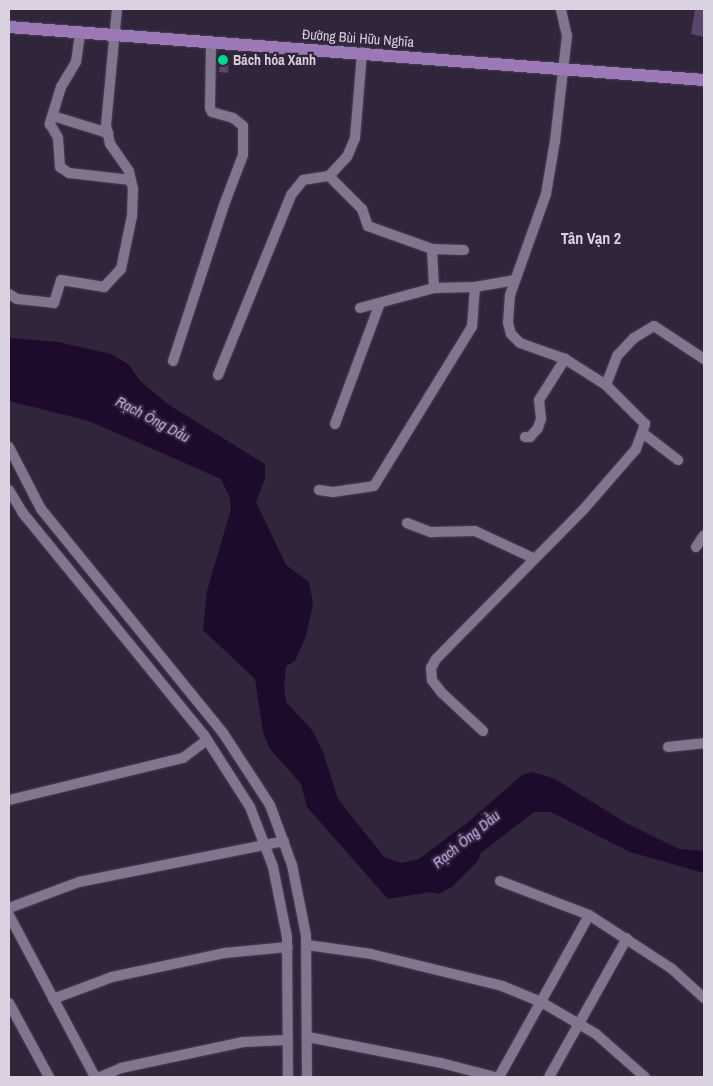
<!DOCTYPE html>
<meta charset="utf-8">
<style>
body{margin:0}
#map{position:relative;width:713px;height:1086px;overflow:hidden;background:#30253a;font-family:"Archivo Narrow",sans-serif}
div>[style]{position:absolute}
.water>*{inset:0;background:#1e0a2b}
.building>*{inset:0;background:#5a456c}
.roads{filter:drop-shadow(0 0 1px #4a4053) drop-shadow(0 0 1px #4a4053)}
.minor>*{height:10px;margin:-5px;padding:0 5px;transform-origin:5px;border-radius:5px;background:#82758e}
.primary>*{height:12px;margin:-6px;padding:0 6px;transform-origin:6px;border-radius:6px;background:#9a79b6}
.dots>*{width:14px;height:14px;translate:-50% -50%;box-sizing:border-box;border:2px solid #30253a;border-radius:50%}
span{translate:-50% -50%;white-space:nowrap;text-align:center;line-height:1.15;-webkit-text-stroke:4.5px #30253a;paint-order:stroke}
.street-label{font-size:14px;color:#dad2e0}
.poi-label{font-size:14px;color:#dad2e0;font-weight:700}
.left{translate:0 -50%;text-align:left}
.water-label{font-size:15px;color:#d1aeef;font-style:italic}
.quarter-label{font-size:16px;color:#dad2e0;font-weight:700}
.frame{position:absolute;inset:0;border:10px solid #dad2e0;pointer-events:none}
</style>
<div id="map">
<div class="water">
<i style="clip-path:polygon(9px 338px,58px 342px,111px 354px,128px 364px,140px 381px,169px 405px,265px 464px,265px 479px,256px 502px,286px 565px,309px 582px,313px 603px,306px 636px,295px 661px,286px 666px,284px 685px,286px 702px,312px 730px,323px 752px,338px 799px,384px 857px,402px 863px,419px 859px,467px 823px,522px 775px,533px 772px,555px 779px,626px 823px,679px 849px,704px 851px,704px 873px,630px 852px,551px 812px,534px 812px,481px 853px,477px 862px,452px 887px,439px 894px,430px 892px,388px 899px,307px 807px,301px 784px,270px 749px,263px 732px,255px 679px,203px 630px,207px 591px,231px 509px,230px 498px,221px 479px,89px 421px,9px 401px)"></i>
</div>
<div class="building">
<i style="clip-path:polygon(695px 9px,704px 10px,704px 37px,691px 34px)"></i>
<i style="clip-path:polygon(221px 57px,229px 58px,228px 73px,219px 72px)"></i>
</div>
<div class="roads">
<div class="minor">
<i style="left:80px;top:34px;width:28px;rotate:98deg"></i>
<i style="left:76px;top:62px;width:29px;rotate:121deg"></i>
<i style="left:61px;top:87px;width:39px;rotate:107deg"></i>
<i style="left:50px;top:124px;width:16px;rotate:60deg"></i>
<i style="left:58px;top:138px;width:29px;rotate:86deg"></i>
<i style="left:60px;top:167px;width:11px;rotate:34deg"></i>
<i style="left:69px;top:173px;width:62px;rotate:6.4deg"></i>
<i style="left:53px;top:116px;width:58px;rotate:17.2deg"></i>
<i style="left:329px;top:176px;width:47px;rotate:45deg"></i>
<i style="left:362px;top:209px;width:18px;rotate:71deg"></i>
<i style="left:368px;top:226px;width:68px;rotate:19.8deg"></i>
<i style="left:432px;top:249px;width:39px;rotate:87deg"></i>
<i style="left:432px;top:249px;width:32px;rotate:2deg"></i>
<i style="left:9px;top:294px;width:9px;rotate:32deg"></i>
<i style="left:17px;top:299px;width:37px;rotate:6deg"></i>
<i style="left:54px;top:303px;width:24px;rotate:-73deg"></i>
<i style="left:61px;top:280px;width:44px;rotate:9.2deg"></i>
<i style="left:104px;top:287px;width:25px;rotate:-47deg"></i>
<i style="left:121px;top:269px;width:54px;rotate:-78.3deg"></i>
<i style="left:132px;top:216px;width:27px;rotate:-88deg"></i>
<i style="left:133px;top:189px;width:18px;rotate:-103deg"></i>
<i style="left:129px;top:171px;width:33px;rotate:-125deg"></i>
<i style="left:110px;top:144px;width:19px;rotate:-102deg"></i>
<i style="left:106px;top:125px;width:117px;rotate:-84.6deg"></i>
<i style="left:360px;top:308px;width:77px;rotate:-15.1deg"></i>
<i style="left:434px;top:288px;width:41px;rotate:-1.4deg"></i>
<i style="left:475px;top:287px;width:41px;rotate:-9.9deg"></i>
<i style="left:173px;top:361px;width:164px;rotate:-71.9deg"></i>
<i style="left:224px;top:205px;width:53px;rotate:-69.2deg"></i>
<i style="left:243px;top:155px;width:29px;rotate:-90deg"></i>
<i style="left:243px;top:126px;width:13px;rotate:-141deg"></i>
<i style="left:233px;top:118px;width:22px;rotate:-164deg"></i>
<i style="left:212px;top:112px;width:4px;rotate:-117deg"></i>
<i style="left:210px;top:108px;width:65px;rotate:-89.1deg"></i>
<i style="left:218px;top:375px;width:194px;rotate:-67.9deg"></i>
<i style="left:291px;top:195px;width:19px;rotate:-51deg"></i>
<i style="left:303px;top:180px;width:26px;rotate:-9deg"></i>
<i style="left:329px;top:176px;width:26px;rotate:-47deg"></i>
<i style="left:347px;top:157px;width:21px;rotate:-67deg"></i>
<i style="left:355px;top:138px;width:86px;rotate:-85.3deg"></i>
<i style="left:606px;top:385px;width:31px;rotate:-69deg"></i>
<i style="left:617px;top:356px;width:25px;rotate:-47deg"></i>
<i style="left:634px;top:338px;width:23px;rotate:-31deg"></i>
<i style="left:654px;top:326px;width:60px;rotate:33.4deg"></i>
<i style="left:335px;top:424px;width:129px;rotate:-69.6deg"></i>
<i style="left:644px;top:434px;width:43px;rotate:37.4deg"></i>
<i style="left:525px;top:437px;width:5px"></i>
<i style="left:530px;top:437px;width:12px;rotate:-48deg"></i>
<i style="left:538px;top:428px;width:9px;rotate:-72deg"></i>
<i style="left:541px;top:419px;width:19px;rotate:-96deg"></i>
<i style="left:539px;top:400px;width:49px;rotate:-57.6deg"></i>
<i style="left:9px;top:447px;width:70px;rotate:62.7deg"></i>
<i style="left:41px;top:509px;width:289px;rotate:50.9deg"></i>
<i style="left:223px;top:733px;width:86px;rotate:56.9deg"></i>
<i style="left:270px;top:805px;width:64px;rotate:69.9deg"></i>
<i style="left:292px;top:865px;width:71px;rotate:78.7deg"></i>
<i style="left:306px;top:935px;width:142px;rotate:89.6deg"></i>
<i style="left:9px;top:490px;width:26px;rotate:59deg"></i>
<i style="left:22px;top:512px;width:288px;rotate:50.8deg"></i>
<i style="left:204px;top:735px;width:85px;rotate:57.4deg"></i>
<i style="left:250px;top:807px;width:64px;rotate:69deg"></i>
<i style="left:273px;top:867px;width:71px;rotate:78.7deg"></i>
<i style="left:287px;top:937px;width:140px;rotate:89.6deg"></i>
<i style="left:319px;top:490px;width:14px;rotate:8deg"></i>
<i style="left:333px;top:492px;width:41px;rotate:-8.3deg"></i>
<i style="left:374px;top:486px;width:187px;rotate:-58.4deg"></i>
<i style="left:472px;top:327px;width:40px;rotate:-85.7deg"></i>
<i style="left:407px;top:523px;width:26px;rotate:21deg"></i>
<i style="left:431px;top:532px;width:44px;rotate:-1.3deg"></i>
<i style="left:475px;top:531px;width:64px;rotate:25deg"></i>
<i style="left:696px;top:547px;width:14px;rotate:-56deg"></i>
<i style="left:483px;top:731px;width:56px;rotate:-137.2deg"></i>
<i style="left:442px;top:693px;width:16px;rotate:-128deg"></i>
<i style="left:432px;top:680px;width:12px;rotate:-95deg"></i>
<i style="left:431px;top:668px;width:10px;rotate:-61deg"></i>
<i style="left:436px;top:659px;width:209px;rotate:-45.4deg"></i>
<i style="left:583px;top:510px;width:81px;rotate:-49deg"></i>
<i style="left:636px;top:449px;width:27px;rotate:-70deg"></i>
<i style="left:645px;top:424px;width:55px;rotate:-135deg"></i>
<i style="left:606px;top:385px;width:49px;rotate:-147.6deg"></i>
<i style="left:565px;top:359px;width:48px;rotate:-160.4deg"></i>
<i style="left:520px;top:343px;width:13px;rotate:-135deg"></i>
<i style="left:511px;top:334px;width:11px;rotate:-105deg"></i>
<i style="left:508px;top:323px;width:28px;rotate:-86deg"></i>
<i style="left:510px;top:295px;width:107px;rotate:-70.4deg"></i>
<i style="left:546px;top:194px;width:54px;rotate:-80.4deg"></i>
<i style="left:555px;top:141px;width:106px;rotate:-83.5deg"></i>
<i style="left:567px;top:36px;width:28px;rotate:-103deg"></i>
<i style="left:668px;top:747px;width:36px;rotate:-6deg"></i>
<i style="left:9px;top:800px;width:179px;rotate:-13.6deg"></i>
<i style="left:183px;top:758px;width:30px;rotate:-37deg"></i>
<i style="left:500px;top:881px;width:95px;rotate:20.9deg"></i>
<i style="left:589px;top:915px;width:99px;rotate:33deg"></i>
<i style="left:672px;top:969px;width:43px;rotate:42.2deg"></i>
<i style="left:9px;top:908px;width:75px;rotate:-20.4deg"></i>
<i style="left:79px;top:882px;width:209px;rotate:-11.3deg"></i>
<i style="left:9px;top:915px;width:183px;rotate:62deg"></i>
<i style="left:307px;top:945px;width:65px;rotate:8deg"></i>
<i style="left:371px;top:954px;width:135px;rotate:13.7deg"></i>
<i style="left:502px;top:986px;width:42px;rotate:22.3deg"></i>
<i style="left:541px;top:1002px;width:64px;rotate:30.2deg"></i>
<i style="left:596px;top:1034px;width:65px;rotate:41.3deg"></i>
<i style="left:53px;top:999px;width:63px;rotate:-20.4deg"></i>
<i style="left:112px;top:977px;width:116px;rotate:-12deg"></i>
<i style="left:225px;top:953px;width:63px;rotate:-5.4deg"></i>
<i style="left:9px;top:1003px;width:84px;rotate:61.6deg"></i>
<i style="left:308px;top:1037px;width:136px;rotate:11.1deg"></i>
<i style="left:441px;top:1063px;width:56px;rotate:14.5deg"></i>
<i style="left:100px;top:1077px;width:23px;rotate:-23deg"></i>
<i style="left:121px;top:1068px;width:125px;rotate:-12deg"></i>
<i style="left:243px;top:1042px;width:45px;rotate:-2.5deg"></i>
<i style="left:499px;top:1077px;width:185px;rotate:-60.9deg"></i>
<i style="left:549px;top:1077px;width:159px;rotate:-60.7deg"></i>
</div>
<div class="primary">
<i style="left:9px;top:27px;width:697px;rotate:4.36deg"></i>
</div>
</div>
<div class="dots">
<i style="left:223px;top:60px;background:#02d98b"></i>
</div>
<div class="street-label">
<span style="left:358px;top:38px;rotate:4deg">Đường Bùi Hữu Nghĩa</span>
</div>
<div class="poi-label">
<span class="left" style="left:233px;top:60px">Bách hóa Xanh</span>
</div>
<div class="water-label">
<span style="left:153px;top:419px;rotate:28deg">Rạch Ông Dầu</span>
<span style="left:466px;top:839px;rotate:-39deg">Rạch Ông Dầu</span>
</div>
<div class="quarter-label">
<span style="left:591px;top:238px">Tân Vạn 2</span>
</div>
<div class="frame"></div>
</div>
